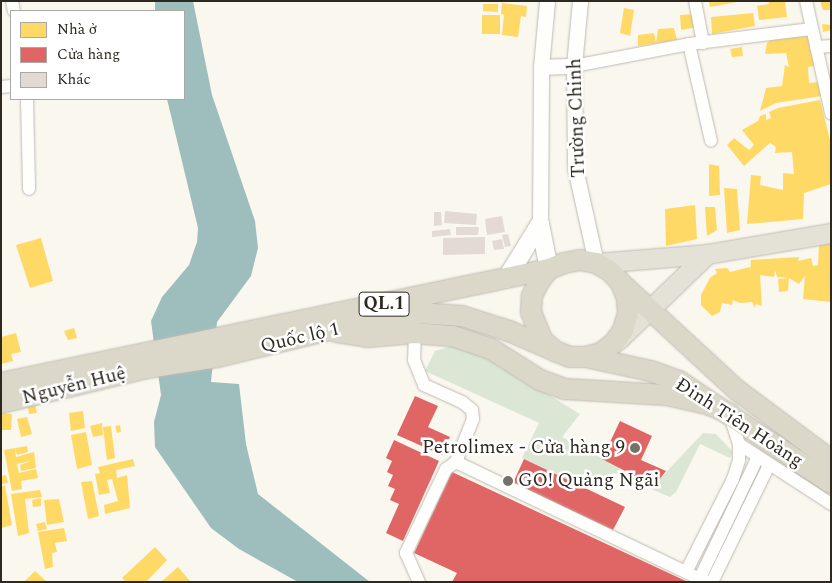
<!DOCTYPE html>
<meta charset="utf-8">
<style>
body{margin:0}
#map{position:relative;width:832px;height:583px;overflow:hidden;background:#faf7ef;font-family:Spectral,serif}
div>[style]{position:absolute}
.green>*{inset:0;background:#dce6d5}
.water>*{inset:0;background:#9ebebe}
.homes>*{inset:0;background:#ffd966}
.shops>*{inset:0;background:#e06666}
.building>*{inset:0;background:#e3dad4}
.roads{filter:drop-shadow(0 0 1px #bebab2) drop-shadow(0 0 1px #bebab2)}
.minor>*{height:12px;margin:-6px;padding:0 6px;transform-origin:6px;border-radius:6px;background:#fefefd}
.tertiary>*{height:15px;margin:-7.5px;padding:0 7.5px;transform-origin:7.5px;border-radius:7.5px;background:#fefefd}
.secondary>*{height:18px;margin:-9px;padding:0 9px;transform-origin:9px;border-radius:9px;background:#fefefd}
.primary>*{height:19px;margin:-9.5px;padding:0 9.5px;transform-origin:9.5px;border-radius:9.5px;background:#e4e1d6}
.trunk>*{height:20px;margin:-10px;padding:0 10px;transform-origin:10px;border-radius:10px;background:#dbd8ca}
.dots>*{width:14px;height:14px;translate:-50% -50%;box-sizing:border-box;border:2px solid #fff;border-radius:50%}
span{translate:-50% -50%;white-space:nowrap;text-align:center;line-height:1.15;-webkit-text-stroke:5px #fff;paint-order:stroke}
.shield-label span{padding:1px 4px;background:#fff;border:1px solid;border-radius:4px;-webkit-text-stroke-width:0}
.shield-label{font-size:18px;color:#2d2921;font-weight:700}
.street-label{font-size:19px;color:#2d2921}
.poi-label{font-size:19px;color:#2d2921}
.right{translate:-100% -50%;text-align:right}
.left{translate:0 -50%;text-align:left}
.frame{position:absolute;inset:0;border:2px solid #2d2921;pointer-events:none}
.legend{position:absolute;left:10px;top:10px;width:175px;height:90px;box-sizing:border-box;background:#fff;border:1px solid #aba9a6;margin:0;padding:6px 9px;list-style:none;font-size:15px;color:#2d2921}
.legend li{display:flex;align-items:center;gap:10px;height:25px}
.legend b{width:25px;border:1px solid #aba9a6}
</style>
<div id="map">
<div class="green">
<i style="clip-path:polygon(452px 346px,484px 355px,580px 414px,562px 437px,653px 486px,703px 433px,716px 434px,733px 452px,730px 458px,700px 444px,676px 492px,670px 497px,614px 473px,577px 484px,522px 458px,539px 423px,425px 371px,435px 351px)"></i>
</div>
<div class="water">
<i style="clip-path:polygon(155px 1px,193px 1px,212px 95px,255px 221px,258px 248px,251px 276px,217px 322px,211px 382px,239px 384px,246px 444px,258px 494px,370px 582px,298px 582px,239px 549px,211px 528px,155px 447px,154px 422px,161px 395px,151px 321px,162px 297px,189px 265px,197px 242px,198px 228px,167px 99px,184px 99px,184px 11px,155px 11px)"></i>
</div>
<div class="homes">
<i style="clip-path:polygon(709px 1px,737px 1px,737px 2px,710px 7px)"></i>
<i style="clip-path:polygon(768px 1px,785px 1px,787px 17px,759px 20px,757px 6px,769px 4px)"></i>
<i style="clip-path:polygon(820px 1px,831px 1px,831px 10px,823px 10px)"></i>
<i style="clip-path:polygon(502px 3px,527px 6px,526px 17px,521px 16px,518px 37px,502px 35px,504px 15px,501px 14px)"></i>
<i style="clip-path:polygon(483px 4px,498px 4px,498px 12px,483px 11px)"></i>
<i style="clip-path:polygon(624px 8px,634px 10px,630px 36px,620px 33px)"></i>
<i style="clip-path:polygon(753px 13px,755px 26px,712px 34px,711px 17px)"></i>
<i style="clip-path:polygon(695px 14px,697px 27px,681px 30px,680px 15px)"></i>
<i style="clip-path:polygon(482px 15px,500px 15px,500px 34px,482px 34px)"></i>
<i style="clip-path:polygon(822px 24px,831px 25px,831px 30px,823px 32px)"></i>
<i style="clip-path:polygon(674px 28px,677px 40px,638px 46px,638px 35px,654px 33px,656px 42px,658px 29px)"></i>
<i style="clip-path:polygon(810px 36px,814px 66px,808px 67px,809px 83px,819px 82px,822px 96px,776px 103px,760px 111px,766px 88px,782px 86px,785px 65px,789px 67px,786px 53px,765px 54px,767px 43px,774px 38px)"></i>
<i style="clip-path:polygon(742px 47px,743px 56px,732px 57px,730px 49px)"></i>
<i style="clip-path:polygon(820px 100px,831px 144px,831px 184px,804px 193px,803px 219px,747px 224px,751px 175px,761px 176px,760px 185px,783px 190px,783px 173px,794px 174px,792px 152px,775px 153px,776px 147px,770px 143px,744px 166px,727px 145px,734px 138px,749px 150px,754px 145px,742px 130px,758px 121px,760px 116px,766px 114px,766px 120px,771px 118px,769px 112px,778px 108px)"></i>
<i style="clip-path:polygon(709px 164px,719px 166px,720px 195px,709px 196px)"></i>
<i style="clip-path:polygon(724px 188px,737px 189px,740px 230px,727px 233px)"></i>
<i style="clip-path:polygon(695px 205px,697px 239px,666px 246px,665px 209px)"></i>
<i style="clip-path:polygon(705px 207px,715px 207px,717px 230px,707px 236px)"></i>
<i style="clip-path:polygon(41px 238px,53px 281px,30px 288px,16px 245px)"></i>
<i style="clip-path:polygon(831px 241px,831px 302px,803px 299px,805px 276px,799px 284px,789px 278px,788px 291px,779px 292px,778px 279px,789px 278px,777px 277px,775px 270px,774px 277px,760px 275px,762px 306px,756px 304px,755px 308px,752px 302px,740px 303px,733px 300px,732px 305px,722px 303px,720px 312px,712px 316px,701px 305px,701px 295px,710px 278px,717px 273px,715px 269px,727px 268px,730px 272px,750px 267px,750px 272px,751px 260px,799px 257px,798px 261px,811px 258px,813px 266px,818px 265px,819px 245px)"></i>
<i style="clip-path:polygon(74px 328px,77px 338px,68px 340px,64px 331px)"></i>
<i style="clip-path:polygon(16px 333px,21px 352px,11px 354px,13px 361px,1px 364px,1px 337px)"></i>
<i style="clip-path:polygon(34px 400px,37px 413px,29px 414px,27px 401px)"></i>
<i style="clip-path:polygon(83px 411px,85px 428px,71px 431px,69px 413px)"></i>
<i style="clip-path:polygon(1px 413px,12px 414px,11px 430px,1px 430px)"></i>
<i style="clip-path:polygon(27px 417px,32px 434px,21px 437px,17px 419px)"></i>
<i style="clip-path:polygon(102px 423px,103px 435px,93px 437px,90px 426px)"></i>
<i style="clip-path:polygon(120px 425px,121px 432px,117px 433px,115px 426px)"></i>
<i style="clip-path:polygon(111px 426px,115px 458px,107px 460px,103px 427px)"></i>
<i style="clip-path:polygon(86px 432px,92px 465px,77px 469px,71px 435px)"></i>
<i style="clip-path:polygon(27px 446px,28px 452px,17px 455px,15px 448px,16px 457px,34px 452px,36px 468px,21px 471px,20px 465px,31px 461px,17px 464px,19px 473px,36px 469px,38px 478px,21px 481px,22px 489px,12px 491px,4px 450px)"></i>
<i style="clip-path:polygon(133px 459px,135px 466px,116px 470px,117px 478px,127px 475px,130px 508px,105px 514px,104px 505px,118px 501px,112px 479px,107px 480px,110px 493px,99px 495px,95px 474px,100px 473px,98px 467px)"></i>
<i style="clip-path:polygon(6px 475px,8px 483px,1px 484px,1px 476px)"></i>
<i style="clip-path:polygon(92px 481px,99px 516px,88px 519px,81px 482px)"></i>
<i style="clip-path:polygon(1px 486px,5px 486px,12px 525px,1px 528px)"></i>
<i style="clip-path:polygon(40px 490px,42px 497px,25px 499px,29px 533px,18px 536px,11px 494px)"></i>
<i style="clip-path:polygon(41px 498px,41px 506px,33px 507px,32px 500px)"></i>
<i style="clip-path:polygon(59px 499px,64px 522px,47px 525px,44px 500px)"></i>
<i style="clip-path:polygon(45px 522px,47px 529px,38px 531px,36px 524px)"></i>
<i style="clip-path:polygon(64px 528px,67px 541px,55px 543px,57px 552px,52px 553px,53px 567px,45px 569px,38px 532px)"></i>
<i style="clip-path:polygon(155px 547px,167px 560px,146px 582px,126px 582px,122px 578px)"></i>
<i style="clip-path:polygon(178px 567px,191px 582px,161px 582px)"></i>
<i style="clip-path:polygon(35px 571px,46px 581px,24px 582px)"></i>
</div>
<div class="shops">
<i style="clip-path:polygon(415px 396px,438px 406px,428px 427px,450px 437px,442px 455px,397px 435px)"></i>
<i style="clip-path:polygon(620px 421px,652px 436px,641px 460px,666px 471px,654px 486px,602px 459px)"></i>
<i style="clip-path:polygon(394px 440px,439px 461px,403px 541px,386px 533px,399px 504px,390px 500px,395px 489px,388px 486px,393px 475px,387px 472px,392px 461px,386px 458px)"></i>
<i style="clip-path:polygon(524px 459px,625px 507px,613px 530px,513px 483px)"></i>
<i style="clip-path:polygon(452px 472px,688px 582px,452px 582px,457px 573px,414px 553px)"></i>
</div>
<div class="building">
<i style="clip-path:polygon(445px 211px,477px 214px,476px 225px,444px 223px)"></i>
<i style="clip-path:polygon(434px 212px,441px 212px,442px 225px,434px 226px)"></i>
<i style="clip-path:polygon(502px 216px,505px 232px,487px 235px,485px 219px)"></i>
<i style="clip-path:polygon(456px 227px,479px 227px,478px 235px,456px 235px)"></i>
<i style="clip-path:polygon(450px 229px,451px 235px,432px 237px,432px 231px)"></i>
<i style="clip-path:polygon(508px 234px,511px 246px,505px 247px,502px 235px)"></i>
<i style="clip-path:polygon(485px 237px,485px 254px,443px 255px,443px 238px)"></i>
<i style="clip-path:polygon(502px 239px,504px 249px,494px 250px,492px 241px)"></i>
</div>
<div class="roads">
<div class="minor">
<i style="left:12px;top:1px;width:10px;rotate:79deg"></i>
<i style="left:695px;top:1px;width:43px;rotate:79.2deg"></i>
<i style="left:806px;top:1px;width:115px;rotate:77.4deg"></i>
<i style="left:689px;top:44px;width:99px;rotate:77.2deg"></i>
<i style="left:816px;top:47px;width:15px;rotate:-4deg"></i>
<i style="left:574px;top:66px;width:117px;rotate:-10.8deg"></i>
<i style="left:689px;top:44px;width:123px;rotate:-7deg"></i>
<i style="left:1px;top:87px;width:10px;rotate:-6deg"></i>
<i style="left:27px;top:99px;width:90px;rotate:88.7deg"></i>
<i style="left:415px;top:333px;width:27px;rotate:92deg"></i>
<i style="left:414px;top:360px;width:27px;rotate:68deg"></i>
<i style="left:424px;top:385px;width:42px;rotate:24.1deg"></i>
<i style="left:462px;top:402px;width:13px;rotate:39deg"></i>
<i style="left:472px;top:410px;width:9px;rotate:84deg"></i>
<i style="left:473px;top:419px;width:46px;rotate:111.6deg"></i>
<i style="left:456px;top:462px;width:12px;rotate:145deg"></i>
<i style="left:446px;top:469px;width:93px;rotate:115.5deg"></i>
<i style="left:406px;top:553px;width:32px;rotate:66deg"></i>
<i style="left:739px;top:444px;width:110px;rotate:33.1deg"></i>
<i style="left:456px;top:462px;width:278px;rotate:25.6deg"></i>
<i style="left:686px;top:572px;width:104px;rotate:-63.2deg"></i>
<i style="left:733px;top:479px;width:20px;rotate:-72deg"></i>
<i style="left:739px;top:460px;width:16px;rotate:-90deg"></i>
<i style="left:739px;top:444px;width:29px;rotate:-108deg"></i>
<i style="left:700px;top:578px;width:132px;rotate:-64.4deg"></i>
<i style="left:712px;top:582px;width:130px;rotate:-64deg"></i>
</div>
<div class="tertiary">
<i style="left:580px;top:1px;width:65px;rotate:95.3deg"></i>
<i style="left:574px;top:66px;width:102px;rotate:89.4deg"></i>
<i style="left:575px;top:168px;width:97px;rotate:77.5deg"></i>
<i style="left:541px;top:67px;width:33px;rotate:-2deg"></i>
<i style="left:540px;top:224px;width:157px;rotate:-89.6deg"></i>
<i style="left:541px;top:67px;width:66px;rotate:-84.8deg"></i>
</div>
<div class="secondary">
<i style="left:540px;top:224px;width:46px;rotate:78.7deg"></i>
<i style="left:506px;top:279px;width:65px;rotate:-58.3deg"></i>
</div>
<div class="primary">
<i style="left:596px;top:263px;width:111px;rotate:-4.6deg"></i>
<i style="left:707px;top:254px;width:126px;rotate:-9.6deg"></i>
<i style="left:618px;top:340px;width:124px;rotate:-44deg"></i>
</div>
<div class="trunk">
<i style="left:622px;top:284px;width:156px;rotate:42.7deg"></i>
<i style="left:737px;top:390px;width:117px;rotate:36.7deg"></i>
<i style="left:337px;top:332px;width:30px;rotate:9deg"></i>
<i style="left:367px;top:337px;width:48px;rotate:-4.8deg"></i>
<i style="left:415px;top:333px;width:38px;rotate:5deg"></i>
<i style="left:453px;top:336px;width:40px;rotate:18.9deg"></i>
<i style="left:491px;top:349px;width:58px;rotate:32.3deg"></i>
<i style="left:540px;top:380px;width:27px;rotate:20deg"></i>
<i style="left:565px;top:389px;width:102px;rotate:3.4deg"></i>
<i style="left:667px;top:395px;width:41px;rotate:12.7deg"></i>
<i style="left:707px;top:404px;width:24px;rotate:22deg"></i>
<i style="left:586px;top:357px;width:66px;rotate:12.2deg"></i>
<i style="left:651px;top:371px;width:30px;rotate:20deg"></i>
<i style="left:679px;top:381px;width:183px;rotate:33.9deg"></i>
<i style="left:1px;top:383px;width:560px;rotate:-11.75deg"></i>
<i style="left:1px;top:403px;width:150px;rotate:-13.5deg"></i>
<i style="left:147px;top:368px;width:71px;rotate:-8.9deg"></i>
<i style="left:217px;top:357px;width:154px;rotate:-13.5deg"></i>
<i style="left:367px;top:321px;width:52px;rotate:-8.9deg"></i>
<i style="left:418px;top:313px;width:44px;rotate:3.9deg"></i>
<i style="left:462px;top:316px;width:49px;rotate:17.7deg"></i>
<i style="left:509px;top:331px;width:50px;rotate:23.5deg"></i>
<i style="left:555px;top:351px;width:16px;rotate:22deg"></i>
<i style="left:570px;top:357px;width:16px"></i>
<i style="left:586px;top:357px;width:16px;rotate:-15deg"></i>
<i style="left:601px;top:353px;width:16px;rotate:-38deg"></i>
<i style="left:614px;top:343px;width:16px;rotate:-55deg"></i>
<i style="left:623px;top:330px;width:17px;rotate:-73deg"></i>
<i style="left:628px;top:314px;width:16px;rotate:-94deg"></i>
<i style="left:627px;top:298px;width:16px;rotate:-112deg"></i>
<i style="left:621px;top:283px;width:16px;rotate:-133deg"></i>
<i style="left:610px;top:271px;width:16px;rotate:-150deg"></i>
<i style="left:596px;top:263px;width:16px;rotate:-169deg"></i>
<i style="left:580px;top:260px;width:16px;rotate:169deg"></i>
<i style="left:564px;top:263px;width:16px;rotate:158deg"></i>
<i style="left:549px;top:269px;width:16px;rotate:128deg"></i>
<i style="left:539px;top:282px;width:16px;rotate:117deg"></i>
<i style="left:532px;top:296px;width:16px;rotate:94deg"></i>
<i style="left:531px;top:312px;width:31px;rotate:68deg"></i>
<i style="left:543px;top:341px;width:16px;rotate:40deg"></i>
</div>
</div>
<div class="dots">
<i style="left:635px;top:448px;background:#757169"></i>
<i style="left:508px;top:481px;background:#757169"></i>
</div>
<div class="shield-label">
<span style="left:384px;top:304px">QL.1</span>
</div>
<div class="street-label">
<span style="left:577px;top:118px;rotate:-92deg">Trường Chinh</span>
<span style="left:300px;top:338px;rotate:-13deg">Quốc lộ 1</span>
<span style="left:74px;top:386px;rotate:-14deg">Nguyễn Huệ</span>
<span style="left:739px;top:423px;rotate:33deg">Đinh Tiên Hoàng</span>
</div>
<div class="poi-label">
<span class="right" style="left:625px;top:448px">Petrolimex - Cửa hàng 9</span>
<span class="left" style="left:518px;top:481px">GO! Quảng Ngãi</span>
</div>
<div class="frame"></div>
<ul class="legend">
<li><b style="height:14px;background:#ffd966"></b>Nhà ở</li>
<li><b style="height:14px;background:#e06666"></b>Cửa hàng</li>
<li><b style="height:14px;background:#e3dad4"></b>Khác</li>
</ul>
</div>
